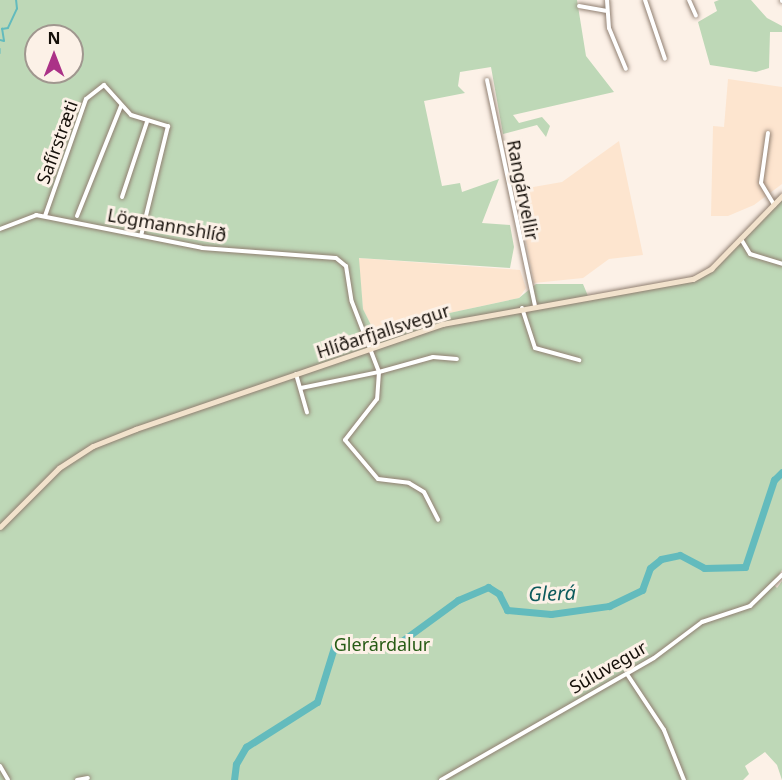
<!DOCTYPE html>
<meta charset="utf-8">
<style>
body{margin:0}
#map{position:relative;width:782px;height:780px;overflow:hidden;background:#fcf1e7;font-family:"Noto Sans",sans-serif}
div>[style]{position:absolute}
.built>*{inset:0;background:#fde5cf}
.green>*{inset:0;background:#bed8b7}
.stream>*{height:1.5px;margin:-0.75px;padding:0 0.75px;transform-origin:0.75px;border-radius:0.75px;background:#63bbbd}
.river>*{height:7px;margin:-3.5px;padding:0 3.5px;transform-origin:3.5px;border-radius:3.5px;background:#63bbbd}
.roads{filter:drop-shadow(0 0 2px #907f71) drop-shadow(0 0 2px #907f71)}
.street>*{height:4px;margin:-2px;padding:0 2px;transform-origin:2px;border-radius:2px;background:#fff}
.secondary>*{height:4.5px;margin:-2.25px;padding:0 2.25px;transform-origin:2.25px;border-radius:2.25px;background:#f2e2cc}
span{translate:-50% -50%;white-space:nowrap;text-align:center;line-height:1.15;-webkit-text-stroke:6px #fcf1e7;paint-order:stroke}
.street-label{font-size:18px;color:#16100a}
.park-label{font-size:18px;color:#275b15}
.water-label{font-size:20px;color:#0e5b5d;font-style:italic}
.north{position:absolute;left:24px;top:24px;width:60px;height:60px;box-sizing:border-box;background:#fcf1e7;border:2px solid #a0978f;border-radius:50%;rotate:0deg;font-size:16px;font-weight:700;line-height:24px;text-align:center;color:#16100a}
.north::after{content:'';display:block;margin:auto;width:21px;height:27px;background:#ab3287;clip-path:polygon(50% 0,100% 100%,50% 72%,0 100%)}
</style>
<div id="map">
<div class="built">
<i style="clip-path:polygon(728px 79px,782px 87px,782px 184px,754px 205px,728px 216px,711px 216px,713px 126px,724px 127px)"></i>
<i style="clip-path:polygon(619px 141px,643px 255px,609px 259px,583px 278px,534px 283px,516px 190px,562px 182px)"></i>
<i style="clip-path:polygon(358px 258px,520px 270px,526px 288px,519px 298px,426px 318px,376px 335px,363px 309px)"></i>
</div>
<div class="green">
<i style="clip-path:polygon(evenodd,0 0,577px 0,586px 56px,614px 92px,513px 115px,519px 123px,542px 117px,550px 126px,546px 137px,537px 125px,503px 134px,491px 67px,460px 72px,458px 86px,465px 93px,424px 101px,442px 186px,460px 183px,462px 192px,499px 179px,482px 223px,510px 225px,514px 247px,510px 268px,359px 258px,363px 309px,376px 335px,426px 318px,519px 298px,536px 284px,583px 284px,588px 296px,696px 280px,719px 265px,782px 200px,782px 570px,773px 584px,777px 588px,782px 581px,782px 780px,777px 765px,765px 752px,745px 766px,749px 774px,743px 780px,0 780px,0 0,36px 36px,72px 36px,72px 72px,36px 72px,36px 36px)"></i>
<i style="clip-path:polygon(719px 0,751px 0,767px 18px,782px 26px,782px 32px,770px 32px,769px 68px,756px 72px,710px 65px,698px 22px,717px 11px,714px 2px)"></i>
</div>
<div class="stream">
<i style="left:0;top:40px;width:4px;rotate:14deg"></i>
<i style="left:4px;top:41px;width:12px;rotate:-99deg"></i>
<i style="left:2px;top:29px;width:6px;rotate:-9deg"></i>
<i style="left:8px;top:28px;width:21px;rotate:-65deg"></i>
<i style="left:17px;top:9px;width:9px;rotate:-96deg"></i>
<i style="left:0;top:49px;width:4px;rotate:90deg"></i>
</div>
<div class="river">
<i style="left:234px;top:780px;width:16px;rotate:-83deg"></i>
<i style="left:236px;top:764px;width:20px;rotate:-60deg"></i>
<i style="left:246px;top:747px;width:84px;rotate:-32.4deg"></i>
<i style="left:317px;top:702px;width:64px;rotate:-72.7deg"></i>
<i style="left:336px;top:641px;width:59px;rotate:4.8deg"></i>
<i style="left:395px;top:646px;width:78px;rotate:-36.1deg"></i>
<i style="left:458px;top:600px;width:33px;rotate:-23deg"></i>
<i style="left:488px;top:587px;width:13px;rotate:32deg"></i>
<i style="left:499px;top:594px;width:18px;rotate:63deg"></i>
<i style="left:507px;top:610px;width:44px;rotate:5.2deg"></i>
<i style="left:551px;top:614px;width:59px;rotate:-7.9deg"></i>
<i style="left:609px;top:606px;width:37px;rotate:-26deg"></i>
<i style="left:642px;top:590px;width:23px;rotate:-70deg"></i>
<i style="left:650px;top:568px;width:14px;rotate:-39deg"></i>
<i style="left:661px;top:559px;width:19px;rotate:-12deg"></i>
<i style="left:680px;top:555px;width:27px;rotate:28deg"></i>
<i style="left:704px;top:568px;width:41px;rotate:-1.4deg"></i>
<i style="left:745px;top:567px;width:92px;rotate:-71.6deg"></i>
<i style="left:774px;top:480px;width:11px;rotate:-45deg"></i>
</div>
<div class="roads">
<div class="street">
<i style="left:607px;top:0;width:28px;rotate:86deg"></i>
<i style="left:609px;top:28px;width:44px;rotate:67.5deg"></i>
<i style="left:645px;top:0;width:62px;rotate:71.3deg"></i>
<i style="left:689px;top:0;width:17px;rotate:66deg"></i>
<i style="left:782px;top:0;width:1px;rotate:90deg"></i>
<i style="left:579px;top:6px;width:27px;rotate:10deg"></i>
<i style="left:487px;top:80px;width:230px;rotate:78deg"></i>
<i style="left:768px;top:133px;width:50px;rotate:98deg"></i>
<i style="left:761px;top:183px;width:26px;rotate:59deg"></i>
<i style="left:122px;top:197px;width:79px;rotate:-71.6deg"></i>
<i style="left:45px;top:216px;width:124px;rotate:-70.7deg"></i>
<i style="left:86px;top:99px;width:23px;rotate:-38deg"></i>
<i style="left:104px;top:85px;width:40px;rotate:48deg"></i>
<i style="left:131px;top:115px;width:39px;rotate:17deg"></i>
<i style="left:168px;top:126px;width:113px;rotate:103.8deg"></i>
<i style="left:77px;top:216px;width:118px;rotate:-68.2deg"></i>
<i style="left:0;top:229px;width:39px;rotate:-21deg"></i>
<i style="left:36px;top:215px;width:169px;rotate:11.2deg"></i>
<i style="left:202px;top:248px;width:134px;rotate:4.3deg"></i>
<i style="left:336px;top:258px;width:13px;rotate:39deg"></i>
<i style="left:346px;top:266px;width:36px;rotate:81deg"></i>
<i style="left:352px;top:302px;width:75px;rotate:68.9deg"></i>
<i style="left:379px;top:372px;width:56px;rotate:-15.5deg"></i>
<i style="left:433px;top:357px;width:24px;rotate:5deg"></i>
<i style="left:741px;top:239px;width:17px;rotate:59deg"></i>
<i style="left:750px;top:254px;width:34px;rotate:17deg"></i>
<i style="left:522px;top:308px;width:42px;rotate:72deg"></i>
<i style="left:535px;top:348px;width:46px;rotate:15.3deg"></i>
<i style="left:296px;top:374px;width:40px;rotate:74deg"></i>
<i style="left:301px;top:388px;width:80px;rotate:-11.6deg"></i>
<i style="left:379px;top:372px;width:27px;rotate:94deg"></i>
<i style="left:377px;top:399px;width:52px;rotate:128deg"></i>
<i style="left:345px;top:440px;width:51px;rotate:49.8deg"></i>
<i style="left:378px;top:479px;width:31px;rotate:7deg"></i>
<i style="left:409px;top:483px;width:17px;rotate:31deg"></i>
<i style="left:424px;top:492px;width:31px;rotate:63deg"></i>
<i style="left:627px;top:674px;width:67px;rotate:56.5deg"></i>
<i style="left:664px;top:730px;width:54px;rotate:68.2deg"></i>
<i style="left:0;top:766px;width:16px;rotate:60deg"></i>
<i style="left:77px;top:780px;width:11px;rotate:-10deg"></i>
<i style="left:441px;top:780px;width:245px;rotate:-29.8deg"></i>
<i style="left:654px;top:658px;width:60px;rotate:-36.9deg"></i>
<i style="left:702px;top:622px;width:51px;rotate:-18.4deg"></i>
<i style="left:750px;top:606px;width:45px;rotate:-44.1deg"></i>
</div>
<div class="secondary">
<i style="left:0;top:527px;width:83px;rotate:-45deg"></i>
<i style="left:59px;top:468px;width:40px;rotate:-32.9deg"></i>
<i style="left:93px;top:446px;width:46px;rotate:-21.6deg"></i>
<i style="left:136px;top:429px;width:324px;rotate:-18.9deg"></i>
<i style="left:442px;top:324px;width:255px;rotate:-10.2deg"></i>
<i style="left:693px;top:279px;width:21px;rotate:-29deg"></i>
<i style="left:711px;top:269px;width:102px;rotate:-45.8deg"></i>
</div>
</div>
<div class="street-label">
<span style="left:57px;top:142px;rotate:-70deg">Safírstræti</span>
<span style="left:523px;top:190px;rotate:79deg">Rangárvellir</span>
<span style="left:167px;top:225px;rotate:10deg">Lögmannshlíð</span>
<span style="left:383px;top:331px;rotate:-18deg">Hlíðarfjallsvegur</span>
<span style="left:608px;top:667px;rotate:-30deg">Súluvegur</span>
</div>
<div class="park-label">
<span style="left:382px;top:644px">Glerárdalur</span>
</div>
<div class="water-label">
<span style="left:552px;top:593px;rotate:-2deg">Glerá</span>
</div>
<div class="north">N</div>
</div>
